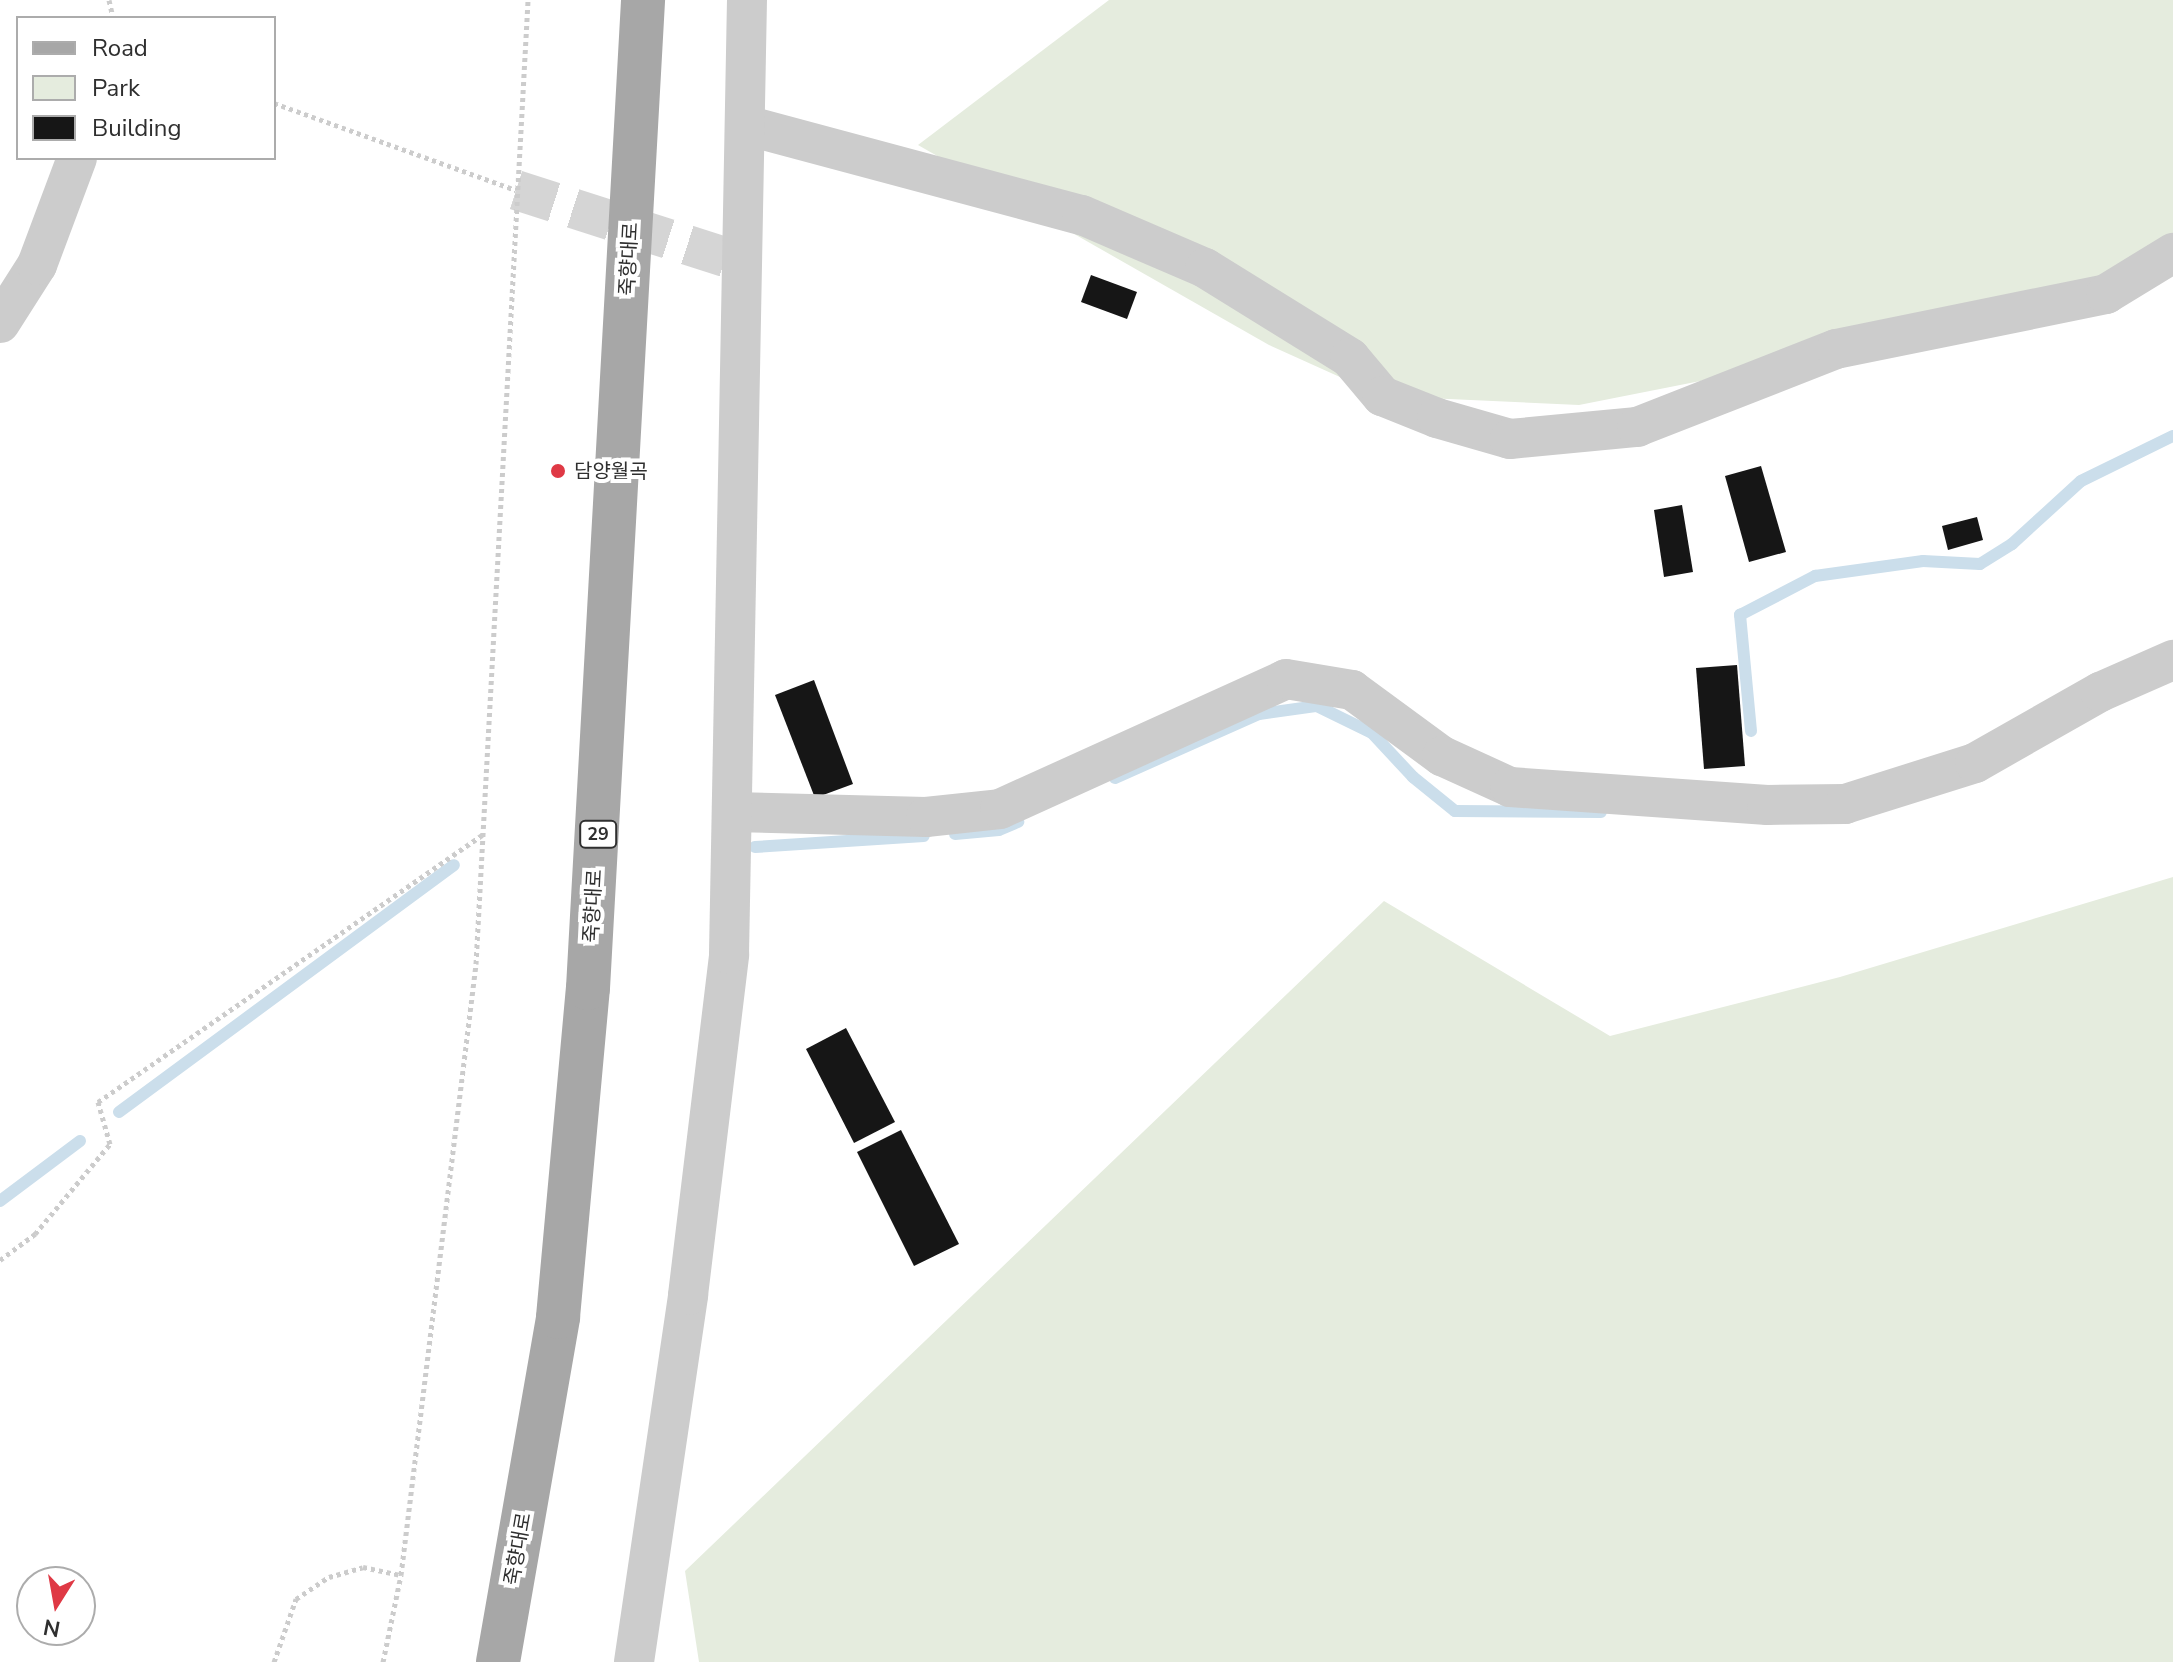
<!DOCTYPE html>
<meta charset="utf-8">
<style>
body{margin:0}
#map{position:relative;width:2173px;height:1662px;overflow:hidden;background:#fff;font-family:"Nunito Sans","Noto Sans KR",sans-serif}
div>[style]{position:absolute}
.green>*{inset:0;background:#e5ecde}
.stream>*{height:12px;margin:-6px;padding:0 6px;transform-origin:6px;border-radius:6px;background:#cbdeeb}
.building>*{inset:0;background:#161616}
.street-tunnel>*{height:40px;margin-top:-20px;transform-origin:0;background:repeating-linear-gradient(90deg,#d5d5d5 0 40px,transparent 0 60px)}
.path>*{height:5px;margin-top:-2.5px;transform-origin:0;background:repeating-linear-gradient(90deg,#ccc 0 4px,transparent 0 8px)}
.street>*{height:40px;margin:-20px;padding:0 20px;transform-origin:20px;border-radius:20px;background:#ccc}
.primary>*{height:44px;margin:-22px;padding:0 22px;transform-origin:22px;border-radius:22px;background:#a7a7a7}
.dots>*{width:22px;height:22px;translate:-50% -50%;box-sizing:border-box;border:4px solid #fff;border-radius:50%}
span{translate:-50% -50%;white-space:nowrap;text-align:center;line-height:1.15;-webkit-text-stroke:8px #fff;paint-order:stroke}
.shield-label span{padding:2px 6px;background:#fff;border:2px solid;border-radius:6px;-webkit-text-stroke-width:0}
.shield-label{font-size:18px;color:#2f2f2f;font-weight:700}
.street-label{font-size:20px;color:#2f2f2f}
.poi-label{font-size:20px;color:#2f2f2f}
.left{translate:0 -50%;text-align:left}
.legend{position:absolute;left:16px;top:16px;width:260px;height:144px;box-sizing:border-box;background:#fff;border:2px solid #acacac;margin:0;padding:10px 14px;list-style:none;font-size:24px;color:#2f2f2f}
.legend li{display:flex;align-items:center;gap:16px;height:40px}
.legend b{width:40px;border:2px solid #acacac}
.north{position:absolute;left:16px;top:1566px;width:80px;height:80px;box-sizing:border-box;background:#fff;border:2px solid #acacac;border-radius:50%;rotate:191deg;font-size:22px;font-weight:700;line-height:32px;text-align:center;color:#2f2f2f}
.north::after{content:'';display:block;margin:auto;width:28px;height:36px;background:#df3945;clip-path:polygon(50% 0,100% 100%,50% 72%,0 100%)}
</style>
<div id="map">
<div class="green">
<i style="clip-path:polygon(1109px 0,2173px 0,2173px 262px,1756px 370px,1579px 405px,1382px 396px,1269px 345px,918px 145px)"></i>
<i style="clip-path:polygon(2173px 877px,2173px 1662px,699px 1662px,685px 1571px,1384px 901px,1610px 1036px,1840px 977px)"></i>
</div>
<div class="stream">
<i style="left:1751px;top:731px;width:117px;rotate:-95.4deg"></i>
<i style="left:1740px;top:615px;width:85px;rotate:-27.5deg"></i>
<i style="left:1815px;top:576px;width:109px;rotate:-7.9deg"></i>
<i style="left:1923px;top:561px;width:57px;rotate:3deg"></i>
<i style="left:1980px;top:564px;width:38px;rotate:-32deg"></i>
<i style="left:2012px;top:544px;width:93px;rotate:-42.4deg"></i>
<i style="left:2081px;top:481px;width:102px;rotate:-26.1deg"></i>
<i style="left:1115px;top:778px;width:158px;rotate:-24deg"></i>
<i style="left:1259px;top:714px;width:59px;rotate:-7.9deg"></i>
<i style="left:1317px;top:706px;width:61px;rotate:26.1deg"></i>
<i style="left:1372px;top:733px;width:60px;rotate:47deg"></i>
<i style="left:1413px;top:777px;width:54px;rotate:39deg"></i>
<i style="left:1455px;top:811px;width:146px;rotate:0.4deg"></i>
<i style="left:955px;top:834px;width:44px;rotate:-5.2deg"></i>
<i style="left:999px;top:830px;width:21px;rotate:-23deg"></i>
<i style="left:755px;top:847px;width:169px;rotate:-3.7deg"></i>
<i style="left:119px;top:1112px;width:416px;rotate:-36.4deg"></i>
<i style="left:0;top:1201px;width:100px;rotate:-36.9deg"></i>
</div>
<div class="building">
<i style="clip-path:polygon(1091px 275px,1137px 292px,1127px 319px,1081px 302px)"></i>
<i style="clip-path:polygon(1761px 466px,1786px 552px,1749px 562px,1725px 476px)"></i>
<i style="clip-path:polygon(1682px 505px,1693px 572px,1664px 577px,1654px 510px)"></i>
<i style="clip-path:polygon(1977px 517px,1983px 540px,1948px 550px,1942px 526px)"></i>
<i style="clip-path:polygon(1737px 665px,1745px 766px,1704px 769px,1696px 668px)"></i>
<i style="clip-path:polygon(814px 680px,853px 784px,815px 798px,775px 695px)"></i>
<i style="clip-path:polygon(846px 1028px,895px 1122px,854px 1143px,806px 1049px)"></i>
<i style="clip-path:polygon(901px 1130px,959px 1244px,914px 1266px,857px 1152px)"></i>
</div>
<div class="street-tunnel">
<i style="left:516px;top:190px;width:239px;rotate:17.8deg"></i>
</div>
<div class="path">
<i style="left:109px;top:0;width:18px;rotate:77deg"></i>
<i style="left:274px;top:103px;width:257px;rotate:19.8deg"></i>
<i style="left:0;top:1260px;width:44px;rotate:-36.6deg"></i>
<i style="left:35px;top:1234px;width:117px;rotate:-50.2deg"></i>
<i style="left:110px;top:1144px;width:44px;rotate:-105.9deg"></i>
<i style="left:98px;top:1102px;width:468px;rotate:-34.8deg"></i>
<i style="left:274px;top:1662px;width:67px;rotate:-70.8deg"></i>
<i style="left:296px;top:1599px;width:40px;rotate:-34deg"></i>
<i style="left:329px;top:1577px;width:35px;rotate:-16deg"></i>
<i style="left:363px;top:1567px;width:39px;rotate:12deg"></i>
<i style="left:383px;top:1662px;width:89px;rotate:-78.3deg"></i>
<i style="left:401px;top:1575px;width:616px;rotate:-83deg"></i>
<i style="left:476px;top:964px;width:965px;rotate:-86.91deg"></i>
</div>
<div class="street">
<i style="left:745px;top:125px;width:349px;rotate:15deg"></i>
<i style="left:1082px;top:215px;width:134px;rotate:23.3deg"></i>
<i style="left:1205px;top:268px;width:171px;rotate:31.8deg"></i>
<i style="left:1350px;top:358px;width:50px;rotate:49.9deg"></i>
<i style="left:1382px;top:396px;width:59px;rotate:21.8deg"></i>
<i style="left:1437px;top:418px;width:76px;rotate:16deg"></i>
<i style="left:1510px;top:439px;width:128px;rotate:-5.4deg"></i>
<i style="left:1637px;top:427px;width:214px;rotate:-21.4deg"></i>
<i style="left:1836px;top:349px;width:276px;rotate:-11.5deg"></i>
<i style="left:2106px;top:294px;width:79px;rotate:-31.5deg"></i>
<i style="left:0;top:323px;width:69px;rotate:-57.5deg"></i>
<i style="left:37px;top:265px;width:114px;rotate:-69.5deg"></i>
<i style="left:732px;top:812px;width:194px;rotate:1.5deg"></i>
<i style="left:926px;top:817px;width:74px;rotate:-6.2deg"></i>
<i style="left:1000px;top:809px;width:314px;rotate:-24.4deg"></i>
<i style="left:1286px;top:679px;width:67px;rotate:9.5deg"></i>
<i style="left:1352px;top:690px;width:112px;rotate:36.3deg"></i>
<i style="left:1442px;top:756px;width:75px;rotate:24.5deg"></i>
<i style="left:1510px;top:787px;width:258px;rotate:4deg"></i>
<i style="left:1767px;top:805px;width:78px;rotate:-0.7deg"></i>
<i style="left:1845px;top:804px;width:136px;rotate:-17.5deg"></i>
<i style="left:1975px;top:763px;width:144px;rotate:-29.6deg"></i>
<i style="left:2100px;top:692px;width:80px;rotate:-23.7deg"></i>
<i style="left:634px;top:1662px;width:371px;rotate:-81.6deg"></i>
<i style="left:688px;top:1295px;width:343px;rotate:-83.1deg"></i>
<i style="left:729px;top:954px;width:954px;rotate:-88.92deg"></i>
</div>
<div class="primary">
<i style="left:498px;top:1662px;width:350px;rotate:-80.1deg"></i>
<i style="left:558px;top:1317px;width:330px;rotate:-84.8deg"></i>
<i style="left:588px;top:988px;width:990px;rotate:-86.81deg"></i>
</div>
<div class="dots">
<i style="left:558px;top:471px;background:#df3945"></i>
</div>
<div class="shield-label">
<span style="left:598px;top:834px">29</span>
</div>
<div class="street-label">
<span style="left:629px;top:259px;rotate:-87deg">죽향대로</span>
<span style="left:593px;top:906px;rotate:-87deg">죽향대로</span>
<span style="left:518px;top:1549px;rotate:-80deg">죽향대로</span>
</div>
<div class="poi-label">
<span class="left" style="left:574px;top:471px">담양월곡</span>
</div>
<ul class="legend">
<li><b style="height:10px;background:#a7a7a7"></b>Road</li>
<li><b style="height:22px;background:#e5ecde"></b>Park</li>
<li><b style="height:22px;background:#161616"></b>Building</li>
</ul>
<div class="north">N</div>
</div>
